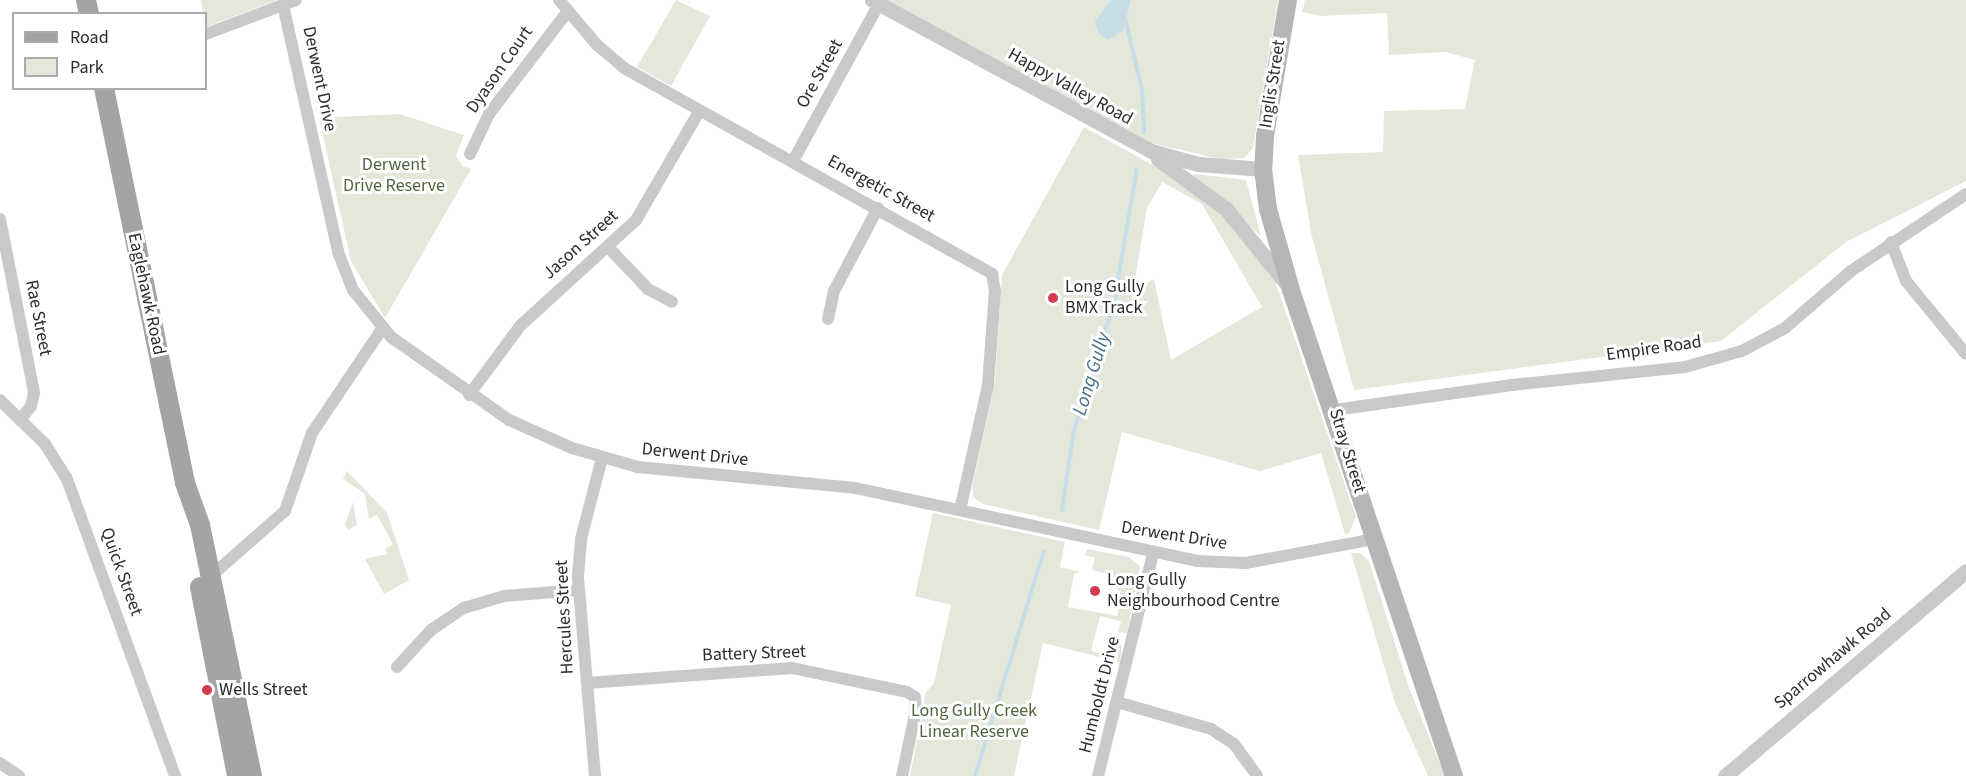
<!DOCTYPE html>
<style>
body{margin:0}
#map{position:relative;width:1966px;height:776px;overflow:hidden;background:#fff;font-family:"Source Sans 3",sans-serif}
div>[style]{position:absolute}
.green>*{inset:0;background:#e3e8da}
.water>*{inset:0;background:#c7dde7}
.stream>*{height:4px;margin:-2px;padding:0 2px;transform-origin:2px;border-radius:2px;background:#c7dde7}
.minor>*{height:12px;margin:-6px;padding:0 6px;transform-origin:6px;border-radius:6px;background:#c9c9c9}
.tertiary>*{height:15px;margin:-7.5px;padding:0 7.5px;transform-origin:7.5px;border-radius:7.5px;background:#c9c9c9}
.secondary>*{height:18px;margin:-9px;padding:0 9px;transform-origin:9px;border-radius:9px;background:#b6b6b6}
.primary>*{height:20px;margin:-10px;padding:0 10px;transform-origin:10px;border-radius:10px;background:#a4a4a4}
.dots>*{width:16px;height:16px;translate:-50% -50%;box-sizing:border-box;border:3px solid #fff;border-radius:50%}
span{translate:-50% -50%;white-space:nowrap;text-align:center;line-height:1.15;-webkit-text-stroke:6px #fff;paint-order:stroke}
.street-label{font-size:18px;color:#2c2c2c}
.park-label{font-size:18px;color:#51633e}
.poi-label{font-size:18px;color:#2c2c2c}
.left{translate:0 -50%;text-align:left}
.water-label{font-size:20px;color:#427086;font-style:italic}
.legend{position:absolute;left:12px;top:12px;width:195px;height:78px;box-sizing:border-box;background:#fff;border:2px solid #ababab;margin:0;padding:8px 10px;list-style:none;font-size:18px;color:#2c2c2c}
.legend li{display:flex;align-items:center;gap:12px;height:30px}
.legend b{width:30px;border:2px solid #ababab}
</style>
<div id="map">
<div class="green">
<i style="clip-path:polygon(201px 0,277px 0,206px 27px)"></i>
<i style="clip-path:polygon(676px 0,710px 16px,671px 86px,637px 67px)"></i>
<i style="clip-path:polygon(887px 0,1278px 0,1253px 148px,1244px 158px,1220px 159px,1151px 143px)"></i>
<i style="clip-path:polygon(1305px 0,1966px 0,1966px 181px,1846px 242px,1721px 341px,1354px 390px,1312px 237px,1298px 155px,1383px 152px,1384px 111px,1465px 109px,1475px 60px,1446px 52px,1389px 55px,1387px 13px,1320px 16px,1302px 12px)"></i>
<i style="clip-path:polygon(399px 114px,464px 135px,456px 156px,462px 166px,471px 169px,385px 318px,351px 261px,319px 118px)"></i>
<i style="clip-path:polygon(evenodd,1084px 127px,1185px 183px,1223px 213px,1274px 278px,1356px 517px,1349px 533px,1345px 534px,1321px 453px,1260px 471px,1122px 432px,1099px 530px,983px 504px,974px 498px,972px 487px,995px 381px,1002px 275px,1084px 127px,1162px 182px,1202px 204px,1262px 307px,1171px 360px,1154px 279px,1133px 291px,1147px 208px,1162px 182px)"></i>
<i style="clip-path:polygon(1195px 174px,1246px 180px,1261px 236px,1192px 176px)"></i>
<i style="clip-path:polygon(347px 471px,387px 513px,409px 580px,384px 594px,365px 559px,387px 554px,385px 549px,393px 544px,377px 515px,369px 519px,365px 494px,343px 479px)"></i>
<i style="clip-path:polygon(353px 502px,357px 525px,348px 530px,345px 524px)"></i>
<i style="clip-path:polygon(933px 513px,1065px 542px,1060px 567px,1080px 572px,1074px 574px,1068px 607px,1117px 616px,1122px 596px,1116px 594px,1118px 587px,1112px 586px,1114px 578px,1109px 574px,1092px 570px,1095px 558px,1085px 555px,1087px 549px,1129px 557px,1140px 566px,1127px 633px,1118px 632px,1121px 621px,1100px 616px,1091px 651px,1112px 656px,1116px 644px,1122px 645px,1120px 662px,1043px 643px,1014px 776px,910px 776px,926px 692px,934px 683px,951px 605px,915px 596px)"></i>
<i style="clip-path:polygon(1351px 553px,1360px 553px,1369px 561px,1409px 688px,1445px 776px,1428px 776px,1395px 703px)"></i>
</div>
<div class="water">
<i style="clip-path:polygon(1111px 0,1131px 0,1123px 31px,1108px 40px,1098px 33px,1095px 21px)"></i>
</div>
<div class="stream">
<i style="left:1125px;top:18px;width:74px;rotate:76.7deg"></i>
<i style="left:1142px;top:90px;width:42px;rotate:87.3deg"></i>
<i style="left:1062px;top:510px;width:81px;rotate:-81.5deg"></i>
<i style="left:1074px;top:430px;width:133px;rotate:-72.5deg"></i>
<i style="left:1114px;top:303px;width:136px;rotate:-80.3deg"></i>
<i style="left:975px;top:776px;width:235px;rotate:-73deg"></i>
</div>
<div class="minor">
<i style="left:559px;top:0;width:59px;rotate:49.8deg"></i>
<i style="left:597px;top:45px;width:35px;rotate:40deg"></i>
<i style="left:624px;top:68px;width:422px;rotate:29.2deg"></i>
<i style="left:992px;top:274px;width:17px;rotate:80deg"></i>
<i style="left:995px;top:291px;width:94px;rotate:94.3deg"></i>
<i style="left:988px;top:385px;width:128px;rotate:102.6deg"></i>
<i style="left:283px;top:5px;width:253px;rotate:77.4deg"></i>
<i style="left:338px;top:252px;width:41px;rotate:68.5deg"></i>
<i style="left:353px;top:290px;width:60px;rotate:51deg"></i>
<i style="left:391px;top:337px;width:144px;rotate:35.1deg"></i>
<i style="left:509px;top:420px;width:69px;rotate:24deg"></i>
<i style="left:572px;top:448px;width:69px;rotate:16.1deg"></i>
<i style="left:638px;top:467px;width:218px;rotate:5.5deg"></i>
<i style="left:855px;top:488px;width:350px;rotate:12deg"></i>
<i style="left:1197px;top:561px;width:49px;rotate:2.3deg"></i>
<i style="left:1246px;top:563px;width:130px;rotate:-10.6deg"></i>
<i style="left:206px;top:34px;width:96px;rotate:-20.7deg"></i>
<i style="left:470px;top:154px;width:44px;rotate:-64.6deg"></i>
<i style="left:489px;top:114px;width:130px;rotate:-52.5deg"></i>
<i style="left:793px;top:161px;width:179px;rotate:-61.3deg"></i>
<i style="left:0;top:219px;width:177px;rotate:78.9deg"></i>
<i style="left:34px;top:393px;width:13px;rotate:103deg"></i>
<i style="left:31px;top:406px;width:18px;rotate:128deg"></i>
<i style="left:1891px;top:242px;width:42px;rotate:69deg"></i>
<i style="left:1906px;top:281px;width:94px;rotate:50.6deg"></i>
<i style="left:608px;top:247px;width:58px;rotate:46.4deg"></i>
<i style="left:648px;top:289px;width:27px;rotate:28deg"></i>
<i style="left:828px;top:319px;width:29px;rotate:-78deg"></i>
<i style="left:834px;top:291px;width:94px;rotate:-62.1deg"></i>
<i style="left:469px;top:395px;width:86px;rotate:-53.5deg"></i>
<i style="left:520px;top:326px;width:157px;rotate:-42.4deg"></i>
<i style="left:636px;top:220px;width:127px;rotate:-59.8deg"></i>
<i style="left:0;top:400px;width:63px;rotate:44.4deg"></i>
<i style="left:45px;top:444px;width:41px;rotate:57.8deg"></i>
<i style="left:67px;top:479px;width:316px;rotate:70deg"></i>
<i style="left:1334px;top:410px;width:180px;rotate:-8deg"></i>
<i style="left:1512px;top:385px;width:174px;rotate:-5.9deg"></i>
<i style="left:1685px;top:367px;width:59px;rotate:-15.7deg"></i>
<i style="left:1742px;top:351px;width:49px;rotate:-28.1deg"></i>
<i style="left:1785px;top:328px;width:87px;rotate:-40.8deg"></i>
<i style="left:1851px;top:271px;width:138px;rotate:-33.8deg"></i>
<i style="left:211px;top:576px;width:98px;rotate:-41.3deg"></i>
<i style="left:285px;top:511px;width:83px;rotate:-70.9deg"></i>
<i style="left:312px;top:433px;width:125px;rotate:-56.1deg"></i>
<i style="left:397px;top:667px;width:50px;rotate:-47.4deg"></i>
<i style="left:431px;top:630px;width:40px;rotate:-34deg"></i>
<i style="left:464px;top:608px;width:42px;rotate:-16.7deg"></i>
<i style="left:504px;top:596px;width:75px;rotate:-4.6deg"></i>
<i style="left:587px;top:683px;width:206px;rotate:-4.2deg"></i>
<i style="left:792px;top:668px;width:117px;rotate:11.8deg"></i>
<i style="left:907px;top:692px;width:9px;rotate:32deg"></i>
<i style="left:915px;top:697px;width:13px;rotate:86deg"></i>
<i style="left:916px;top:710px;width:67px;rotate:102deg"></i>
<i style="left:1117px;top:702px;width:98px;rotate:16deg"></i>
<i style="left:1211px;top:729px;width:27px;rotate:33deg"></i>
<i style="left:1234px;top:744px;width:39px;rotate:54deg"></i>
<i style="left:0;top:763px;width:23px;rotate:34deg"></i>
<i style="left:595px;top:776px;width:201px;rotate:-94.9deg"></i>
<i style="left:578px;top:576px;width:37px;rotate:-85deg"></i>
<i style="left:581px;top:539px;width:84px;rotate:-75.5deg"></i>
<i style="left:1098px;top:776px;width:230px;rotate:-76.1deg"></i>
</div>
<div class="tertiary">
<i style="left:872px;top:0;width:317px;rotate:28.4deg"></i>
<i style="left:1151px;top:151px;width:49px;rotate:15.5deg"></i>
<i style="left:1198px;top:164px;width:65px;rotate:4.4deg"></i>
<i style="left:1158px;top:159px;width:84px;rotate:36.3deg"></i>
<i style="left:1226px;top:209px;width:95px;rotate:51deg"></i>
<i style="left:1725px;top:776px;width:316px;rotate:-40.4deg"></i>
</div>
<div class="secondary">
<i style="left:1288px;top:0;width:138px;rotate:99.6deg"></i>
<i style="left:1265px;top:136px;width:33px;rotate:93deg"></i>
<i style="left:1263px;top:169px;width:40px;rotate:82.9deg"></i>
<i style="left:1268px;top:209px;width:84px;rotate:74.1deg"></i>
<i style="left:1291px;top:290px;width:513px;rotate:71.46deg"></i>
</div>
<div class="primary">
<i style="left:86px;top:0;width:14px;rotate:78deg"></i>
<i style="left:104px;top:88px;width:403px;rotate:78.4deg"></i>
<i style="left:185px;top:483px;width:45px;rotate:70.3deg"></i>
<i style="left:200px;top:525px;width:256px;rotate:78.3deg"></i>
<i style="left:200px;top:587px;width:193px;rotate:78.9deg"></i>
</div>
<div class="dots">
<i style="left:1053px;top:298px;background:#d53b50"></i>
<i style="left:1095px;top:591px;background:#d53b50"></i>
<i style="left:207px;top:690px;background:#d53b50"></i>
</div>
<div class="street-label">
<span style="left:500px;top:70px;rotate:-55deg">Dyason Court</span>
<span style="left:820px;top:74px;rotate:-61deg">Ore Street</span>
<span style="left:319px;top:79px;rotate:78deg">Derwent Drive</span>
<span style="left:1273px;top:84px;rotate:-81deg">Inglis Street</span>
<span style="left:1070px;top:87px;rotate:29deg">Happy Valley Road</span>
<span style="left:881px;top:189px;rotate:29deg">Energetic Street</span>
<span style="left:581px;top:245px;rotate:-42deg">Jason Street</span>
<span style="left:146px;top:294px;rotate:78deg">Eaglehawk Road</span>
<span style="left:38px;top:318px;rotate:79deg">Rae Street</span>
<span style="left:1654px;top:349px;rotate:-8deg">Empire Road</span>
<span style="left:1347px;top:451px;rotate:73deg">Stray Street</span>
<span style="left:695px;top:455px;rotate:6deg">Derwent Drive</span>
<span style="left:1174px;top:536px;rotate:9deg">Derwent Drive</span>
<span style="left:121px;top:572px;rotate:70deg">Quick Street</span>
<span style="left:565px;top:617px;rotate:-93deg">Hercules Street</span>
<span style="left:754px;top:654px;rotate:-2deg">Battery Street</span>
<span style="left:1833px;top:659px;rotate:-40deg">Sparrowhawk Road</span>
<span style="left:1100px;top:695px;rotate:-76deg">Humboldt Drive</span>
</div>
<div class="park-label">
<span style="left:394px;top:176px">Derwent<br>Drive Reserve</span>
<span style="left:974px;top:722px">Long Gully Creek<br>Linear Reserve</span>
</div>
<div class="poi-label">
<span class="left" style="left:1065px;top:298px">Long Gully<br>BMX Track</span>
<span class="left" style="left:1107px;top:591px">Long Gully<br>Neighbourhood Centre</span>
<span class="left" style="left:219px;top:690px">Wells Street</span>
</div>
<div class="water-label">
<span style="left:1092px;top:374px;rotate:-73deg">Long Gully</span>
</div>
<ul class="legend">
<li><b style="height:8px;background:#a4a4a4"></b>Road</li>
<li><b style="height:16px;background:#e3e8da"></b>Park</li>
</ul>
</div>
